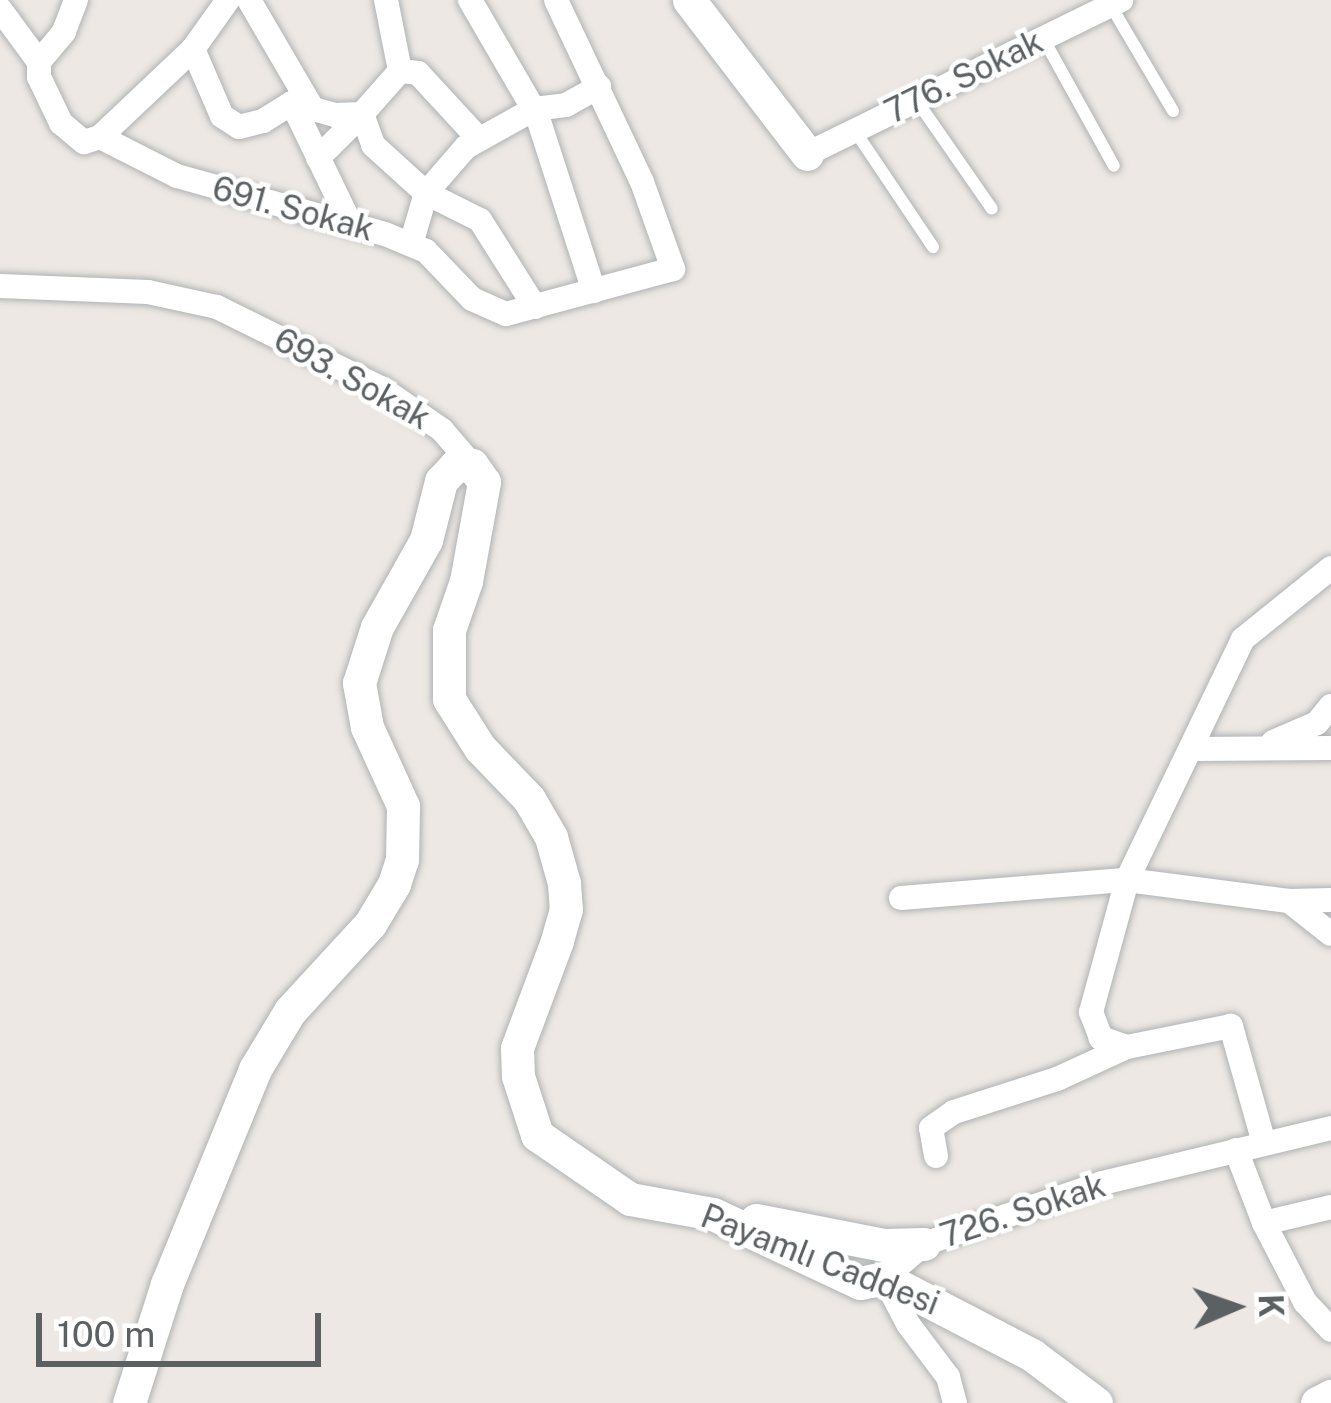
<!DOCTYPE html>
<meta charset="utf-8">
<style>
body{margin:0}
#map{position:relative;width:1331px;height:1403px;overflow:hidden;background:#ede8e3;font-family:"Public Sans",sans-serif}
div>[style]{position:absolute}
.roads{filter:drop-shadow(0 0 3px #afb3b5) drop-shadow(0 0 3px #afb3b5)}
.lane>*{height:12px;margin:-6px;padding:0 6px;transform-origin:6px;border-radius:6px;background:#fff}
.street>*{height:24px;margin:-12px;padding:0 12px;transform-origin:12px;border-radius:12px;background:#fff}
.secondary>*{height:33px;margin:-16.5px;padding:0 16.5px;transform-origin:16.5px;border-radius:16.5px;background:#fff}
span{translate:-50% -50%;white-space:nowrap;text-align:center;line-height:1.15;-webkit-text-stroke:9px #fff;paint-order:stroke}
.street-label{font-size:33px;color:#5b6163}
.north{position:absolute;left:1175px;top:1247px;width:120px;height:120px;-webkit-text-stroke:9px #fff;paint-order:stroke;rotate:88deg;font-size:33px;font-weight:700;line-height:48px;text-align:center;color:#5b6163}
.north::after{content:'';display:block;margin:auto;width:42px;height:54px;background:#5b6163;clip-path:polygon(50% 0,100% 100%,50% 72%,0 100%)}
.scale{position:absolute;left:36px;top:1313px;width:285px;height:54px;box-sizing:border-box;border:6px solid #5b6163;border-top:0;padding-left:15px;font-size:36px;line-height:42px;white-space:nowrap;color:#5b6163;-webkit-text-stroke:9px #fff;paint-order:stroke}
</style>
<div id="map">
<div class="roads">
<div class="lane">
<i style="left:1111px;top:6px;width:122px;rotate:59.4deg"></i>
<i style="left:1043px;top:38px;width:146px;rotate:61deg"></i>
<i style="left:917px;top:101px;width:131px;rotate:55.2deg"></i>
<i style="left:855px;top:131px;width:140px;rotate:56.1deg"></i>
</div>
<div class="street">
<i style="left:76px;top:0;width:34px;rotate:111deg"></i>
<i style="left:64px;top:32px;width:39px;rotate:130deg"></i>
<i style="left:39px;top:62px;width:15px;rotate:90deg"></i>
<i style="left:39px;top:77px;width:51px;rotate:64.4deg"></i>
<i style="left:61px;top:123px;width:30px;rotate:40deg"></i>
<i style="left:84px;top:142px;width:17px;rotate:-17deg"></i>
<i style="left:100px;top:137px;width:128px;rotate:-43.4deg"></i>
<i style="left:193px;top:49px;width:60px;rotate:-54.5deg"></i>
<i style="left:249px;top:0;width:123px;rotate:59.7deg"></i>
<i style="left:386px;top:0;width:72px;rotate:78.8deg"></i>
<i style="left:400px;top:71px;width:57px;rotate:131.5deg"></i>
<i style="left:362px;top:114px;width:33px;rotate:70deg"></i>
<i style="left:373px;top:145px;width:72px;rotate:42.2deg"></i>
<i style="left:426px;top:193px;width:60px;rotate:26.6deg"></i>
<i style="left:480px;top:220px;width:103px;rotate:57.7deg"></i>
<i style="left:470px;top:0;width:133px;rotate:59.8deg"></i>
<i style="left:537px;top:115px;width:185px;rotate:72.1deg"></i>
<i style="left:0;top:9px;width:66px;rotate:53.7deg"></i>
<i style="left:193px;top:49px;width:73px;rotate:66.6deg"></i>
<i style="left:222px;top:116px;width:20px;rotate:33deg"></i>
<i style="left:239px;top:127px;width:25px;rotate:-14deg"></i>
<i style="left:263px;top:121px;width:34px;rotate:-32deg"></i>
<i style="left:292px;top:103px;width:45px;rotate:15.6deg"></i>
<i style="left:335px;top:115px;width:27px;rotate:-2deg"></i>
<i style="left:400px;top:71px;width:18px;rotate:6deg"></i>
<i style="left:418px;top:73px;width:88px;rotate:47.3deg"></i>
<i style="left:292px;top:103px;width:136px;rotate:64.2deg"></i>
<i style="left:100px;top:137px;width:86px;rotate:26.9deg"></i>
<i style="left:177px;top:176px;width:216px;rotate:15.6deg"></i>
<i style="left:385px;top:234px;width:44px;rotate:22.5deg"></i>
<i style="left:426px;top:251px;width:66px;rotate:46.2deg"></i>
<i style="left:472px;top:299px;width:37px;rotate:24deg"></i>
<i style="left:506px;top:314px;width:173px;rotate:-15.1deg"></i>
<i style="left:673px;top:269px;width:92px;rotate:-109.6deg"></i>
<i style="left:642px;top:182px;width:201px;rotate:-115.3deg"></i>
<i style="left:807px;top:154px;width:350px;rotate:-26.1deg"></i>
<i style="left:318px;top:158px;width:62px;rotate:-45deg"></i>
<i style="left:411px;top:244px;width:53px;rotate:-73.6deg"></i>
<i style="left:426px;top:193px;width:61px;rotate:-49deg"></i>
<i style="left:466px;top:147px;width:78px;rotate:-29.2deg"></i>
<i style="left:534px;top:109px;width:32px;rotate:-7deg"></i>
<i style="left:566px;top:105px;width:38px;rotate:-29deg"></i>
<i style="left:0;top:286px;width:148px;rotate:2.3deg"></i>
<i style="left:148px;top:292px;width:71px;rotate:12.3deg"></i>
<i style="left:217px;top:307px;width:183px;rotate:26.3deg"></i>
<i style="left:381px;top:388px;width:74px;rotate:34.5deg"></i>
<i style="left:442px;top:430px;width:46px;rotate:49.4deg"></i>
<i style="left:1273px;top:742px;width:48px;rotate:-23.4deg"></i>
<i style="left:1317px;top:723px;width:22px;rotate:-51deg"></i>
<i style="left:1192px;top:749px;width:139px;rotate:-0.4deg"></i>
<i style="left:901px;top:898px;width:227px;rotate:-4.6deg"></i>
<i style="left:1127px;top:880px;width:163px;rotate:7.4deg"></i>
<i style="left:1289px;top:901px;width:42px;rotate:-1.4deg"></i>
<i style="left:1289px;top:901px;width:53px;rotate:38.2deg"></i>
<i style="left:1264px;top:1143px;width:122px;rotate:-105.8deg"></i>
<i style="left:1231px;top:1026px;width:106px;rotate:168.6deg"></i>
<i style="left:1127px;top:1047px;width:28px;rotate:-161deg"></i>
<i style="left:1101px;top:1038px;width:28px;rotate:-111deg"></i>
<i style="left:1091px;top:1012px;width:137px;rotate:-74.7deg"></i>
<i style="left:1127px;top:880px;width:267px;rotate:-64.3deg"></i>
<i style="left:1243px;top:639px;width:113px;rotate:-38.9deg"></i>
<i style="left:1236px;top:1150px;width:78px;rotate:69deg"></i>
<i style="left:1264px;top:1223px;width:89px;rotate:62.6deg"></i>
<i style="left:1305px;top:1302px;width:38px;rotate:47deg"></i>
<i style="left:936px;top:1156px;width:28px;rotate:-100deg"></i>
<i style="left:931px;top:1128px;width:28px;rotate:-35deg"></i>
<i style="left:954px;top:1112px;width:108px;rotate:-17.8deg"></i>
<i style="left:1057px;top:1079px;width:77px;rotate:-24.6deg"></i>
<i style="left:1264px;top:1223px;width:69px;rotate:-13.4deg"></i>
<i style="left:955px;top:1403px;width:27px;rotate:-105deg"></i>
<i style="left:948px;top:1377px;width:66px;rotate:-127deg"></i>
<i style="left:908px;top:1324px;width:52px;rotate:-117.6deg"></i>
<i style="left:884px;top:1278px;width:52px;rotate:-40.4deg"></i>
<i style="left:924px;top:1244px;width:188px;rotate:-18.9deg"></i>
<i style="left:1102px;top:1183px;width:236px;rotate:-13.5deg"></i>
</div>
<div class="secondary">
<i style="left:689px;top:0;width:194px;rotate:52.5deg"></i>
<i style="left:756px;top:1220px;width:130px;rotate:11.1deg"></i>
<i style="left:884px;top:1245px;width:40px;rotate:-1.4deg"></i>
<i style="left:129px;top:1403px;width:125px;rotate:-72.3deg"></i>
<i style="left:167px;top:1284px;width:232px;rotate:-67.7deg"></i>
<i style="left:255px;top:1069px;width:68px;rotate:-58.9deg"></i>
<i style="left:290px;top:1011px;width:118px;rotate:-47.4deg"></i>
<i style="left:370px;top:924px;width:47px;rotate:-59deg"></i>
<i style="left:394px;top:884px;width:25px;rotate:-72deg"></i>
<i style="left:402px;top:860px;width:54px;rotate:-88.9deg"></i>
<i style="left:403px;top:806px;width:87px;rotate:-114.5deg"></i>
<i style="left:367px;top:727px;width:45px;rotate:-100.3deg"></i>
<i style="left:359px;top:683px;width:59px;rotate:-72.2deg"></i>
<i style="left:377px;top:627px;width:100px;rotate:-60.6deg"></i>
<i style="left:426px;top:540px;width:61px;rotate:-75.7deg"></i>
<i style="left:441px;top:481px;width:21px;rotate:-47deg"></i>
<i style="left:455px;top:466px;width:17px;rotate:-3deg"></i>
<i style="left:472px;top:465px;width:21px;rotate:55deg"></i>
<i style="left:484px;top:482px;width:101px;rotate:100.3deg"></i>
<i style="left:466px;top:581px;width:52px;rotate:109.1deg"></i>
<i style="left:449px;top:630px;width:69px;rotate:90deg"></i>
<i style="left:449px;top:699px;width:58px;rotate:57.7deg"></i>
<i style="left:480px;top:748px;width:71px;rotate:46.1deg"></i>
<i style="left:529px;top:799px;width:44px;rotate:59.9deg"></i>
<i style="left:551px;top:837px;width:48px;rotate:74.2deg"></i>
<i style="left:564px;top:883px;width:26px;rotate:86deg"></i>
<i style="left:566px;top:909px;width:33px;rotate:106deg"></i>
<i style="left:557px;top:941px;width:114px;rotate:110.5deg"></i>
<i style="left:517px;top:1048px;width:28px;rotate:88deg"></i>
<i style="left:518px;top:1076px;width:62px;rotate:72.1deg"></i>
<i style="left:537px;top:1135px;width:113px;rotate:34.5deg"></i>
<i style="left:630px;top:1199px;width:84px;rotate:10.2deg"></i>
<i style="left:713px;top:1214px;width:162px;rotate:25.1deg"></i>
<i style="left:860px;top:1283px;width:25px;rotate:-12deg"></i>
<i style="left:884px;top:1278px;width:167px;rotate:27.5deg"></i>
<i style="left:1032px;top:1355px;width:80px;rotate:36.9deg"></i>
<i style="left:1317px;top:1403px;width:16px;rotate:-27deg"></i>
</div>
</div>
<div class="street-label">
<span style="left:964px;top:77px;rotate:-26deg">776. Sokak</span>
<span style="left:293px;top:209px;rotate:15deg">691. Sokak</span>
<span style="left:352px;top:379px;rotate:29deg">693. Sokak</span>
<span style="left:1023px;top:1211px;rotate:-18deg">726. Sokak</span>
<span style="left:820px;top:1260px;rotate:21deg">Payamlı Caddesi</span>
</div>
<div class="north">K</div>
<div class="scale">100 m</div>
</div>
